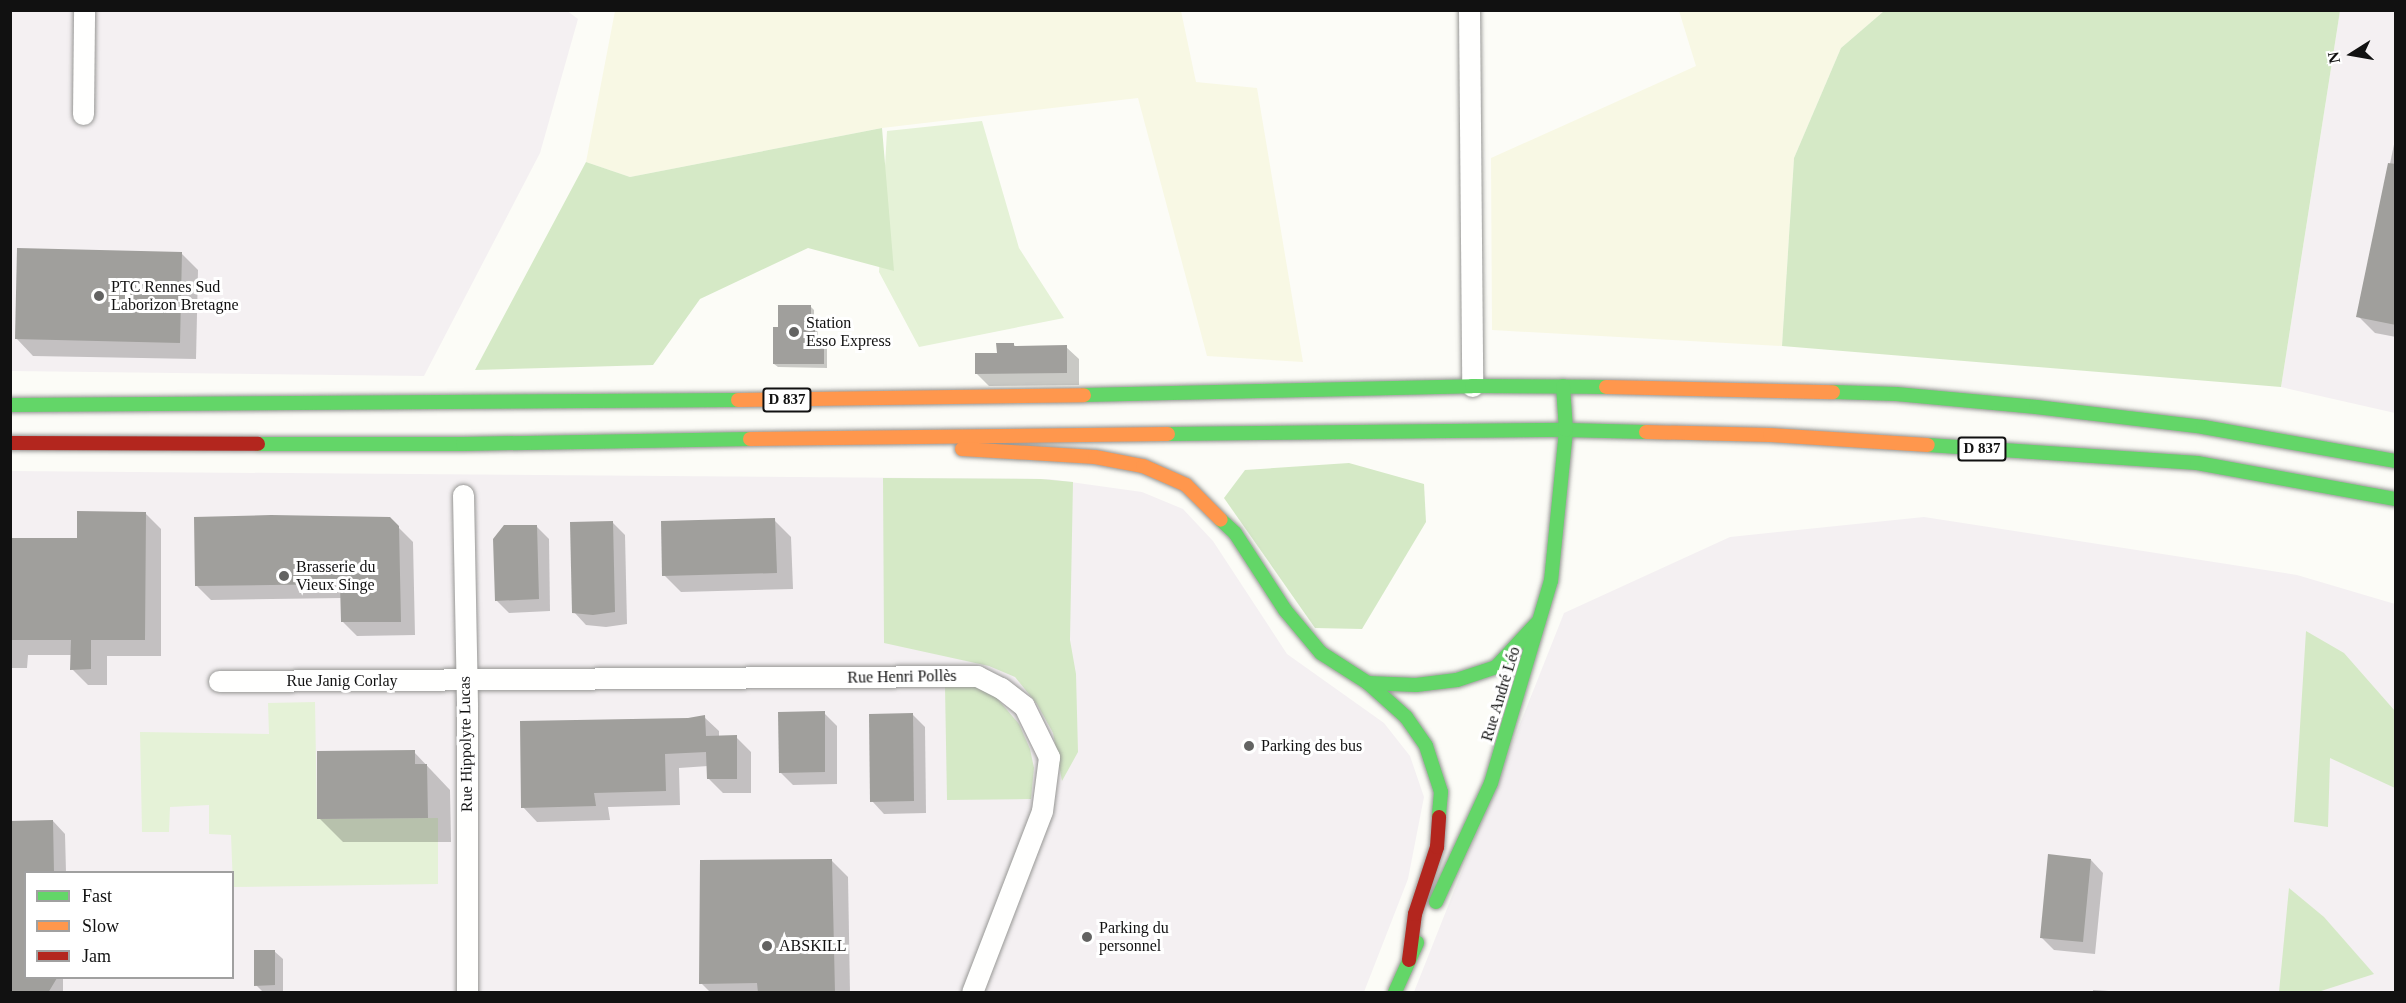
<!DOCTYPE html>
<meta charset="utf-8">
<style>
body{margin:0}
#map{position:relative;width:2406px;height:1003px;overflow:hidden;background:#fcfcf7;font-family:"Times New Roman",serif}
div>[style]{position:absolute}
.industrial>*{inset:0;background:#f4f0f2}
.farmland>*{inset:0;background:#f8f8e4}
.green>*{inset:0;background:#e5f2d7}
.forest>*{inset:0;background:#d5e9c6}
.shadow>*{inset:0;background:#0003}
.building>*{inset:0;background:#a09f9c}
.roads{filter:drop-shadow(0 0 2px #979795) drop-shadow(0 0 2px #979795)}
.street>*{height:21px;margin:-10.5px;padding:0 10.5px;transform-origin:10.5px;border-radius:10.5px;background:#fffffe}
.fast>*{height:14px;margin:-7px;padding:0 7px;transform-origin:7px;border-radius:7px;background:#63d668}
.slow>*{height:14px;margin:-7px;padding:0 7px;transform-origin:7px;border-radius:7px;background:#ff974d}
.jam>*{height:14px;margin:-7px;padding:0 7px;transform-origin:7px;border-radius:7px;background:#b3261e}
.dots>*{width:16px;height:16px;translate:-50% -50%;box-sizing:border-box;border:3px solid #fff;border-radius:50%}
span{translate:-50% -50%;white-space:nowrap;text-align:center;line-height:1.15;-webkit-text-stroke:6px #fff;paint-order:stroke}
.shield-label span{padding:2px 4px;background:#fff;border:2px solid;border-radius:4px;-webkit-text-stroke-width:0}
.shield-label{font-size:15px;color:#111;font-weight:700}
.poi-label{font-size:16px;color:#111}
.left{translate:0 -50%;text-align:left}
.street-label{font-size:16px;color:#111}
.frame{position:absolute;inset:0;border:12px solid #111;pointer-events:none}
.legend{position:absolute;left:24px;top:871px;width:210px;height:108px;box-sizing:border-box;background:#fff;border:2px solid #a0a0a0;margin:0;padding:8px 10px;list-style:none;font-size:18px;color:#111}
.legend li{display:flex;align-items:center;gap:12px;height:30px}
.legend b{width:30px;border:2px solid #a0a0a0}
.north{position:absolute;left:2322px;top:24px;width:60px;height:60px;-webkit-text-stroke:4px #fff;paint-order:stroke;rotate:259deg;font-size:16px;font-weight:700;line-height:24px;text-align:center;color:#111}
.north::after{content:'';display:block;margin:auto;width:21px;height:27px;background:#111;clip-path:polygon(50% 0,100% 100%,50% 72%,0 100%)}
</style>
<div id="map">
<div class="industrial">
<i style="clip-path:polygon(566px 10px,578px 19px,540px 153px,424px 376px,11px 371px,11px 11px)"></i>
<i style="clip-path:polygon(2340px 11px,2395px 11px,2395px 413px,2281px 387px)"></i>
<i style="clip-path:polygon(evenodd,11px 471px,1049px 479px,1142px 492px,1183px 509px,1213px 541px,1287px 654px,1384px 723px,1410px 756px,1424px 797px,1408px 879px,1364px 992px,11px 992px,11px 471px,26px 872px,232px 872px,232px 978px,26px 978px,26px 872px)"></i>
<i style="clip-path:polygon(1924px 517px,2297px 575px,2395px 604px,2395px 992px,1414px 992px,1564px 613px,1730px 537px)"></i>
</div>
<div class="farmland">
<i style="clip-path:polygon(615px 11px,1181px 11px,1196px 82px,1257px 88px,1303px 362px,1207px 356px,1138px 98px,882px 128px,630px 177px,586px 162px)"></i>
<i style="clip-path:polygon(1679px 11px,1884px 11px,1841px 48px,1794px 158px,1782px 346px,1492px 330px,1491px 158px,1696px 66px)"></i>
</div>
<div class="green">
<i style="clip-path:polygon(982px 121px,1019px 248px,1064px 318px,919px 347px,879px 272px,887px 131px)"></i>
<i style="clip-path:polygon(315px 702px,317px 819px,438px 818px,438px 884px,233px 887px,231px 835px,209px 834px,209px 805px,170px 807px,169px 832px,142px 832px,140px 732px,269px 734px,268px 703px)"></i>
</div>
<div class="forest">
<i style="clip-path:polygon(1884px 11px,2340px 11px,2281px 387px,1782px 346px,1794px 158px,1841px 48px)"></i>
<i style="clip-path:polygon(882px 128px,894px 271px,808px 248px,700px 299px,653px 365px,475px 370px,586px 162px,630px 177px)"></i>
<i style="clip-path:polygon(1349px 463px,1424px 484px,1426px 522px,1362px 629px,1315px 628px,1224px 498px,1245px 470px)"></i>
<i style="clip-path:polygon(883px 478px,1041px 479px,1073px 482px,1070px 640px,1076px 674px,1078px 752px,1062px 781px,1053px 733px,1037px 704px,1015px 677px,989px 666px,884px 643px)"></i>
<i style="clip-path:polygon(2306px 631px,2344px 653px,2395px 711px,2395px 788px,2330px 758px,2328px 827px,2294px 822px)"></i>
<i style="clip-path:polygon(945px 687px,980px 687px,995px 696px,1019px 724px,1030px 749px,1034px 768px,1031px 799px,947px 800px)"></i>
<i style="clip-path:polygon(2289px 888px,2324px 917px,2374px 974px,2318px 992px,2279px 992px)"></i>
</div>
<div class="shadow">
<i style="clip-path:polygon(2396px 135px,2396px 337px,2375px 333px,2358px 316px)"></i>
<i style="clip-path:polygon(181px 253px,198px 270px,196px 359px,33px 356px,17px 339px)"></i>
<i style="clip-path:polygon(810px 306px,814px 310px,814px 328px,818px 332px,818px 338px,827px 342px,827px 368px,778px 367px,774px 364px,780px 329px)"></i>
<i style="clip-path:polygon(1013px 344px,1017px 348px,1066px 347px,1079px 359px,1079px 385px,989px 386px,976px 373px)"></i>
<i style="clip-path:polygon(145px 513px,161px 529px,161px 656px,107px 656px,107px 685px,88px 685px,72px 669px,72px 655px,28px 655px,27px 668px,10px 668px,10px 612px,79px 539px)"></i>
<i style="clip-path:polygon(389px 518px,413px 542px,415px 635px,357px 636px,343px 622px,342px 598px,211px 600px,197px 586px)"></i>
<i style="clip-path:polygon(774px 520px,791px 537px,793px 589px,681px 592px,664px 575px)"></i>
<i style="clip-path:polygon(612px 522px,625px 535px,627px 624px,606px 627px,586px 625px,574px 612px)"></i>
<i style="clip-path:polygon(536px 526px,549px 539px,550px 611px,509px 613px,496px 600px)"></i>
<i style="clip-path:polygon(824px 713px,837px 726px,837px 784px,793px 785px,780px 772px)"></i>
<i style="clip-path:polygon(913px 715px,925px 727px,926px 813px,884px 814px,872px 801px)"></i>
<i style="clip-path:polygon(704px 717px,719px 731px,719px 737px,736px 737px,751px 752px,751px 793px,723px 793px,708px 778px,708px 766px,679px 768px,680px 805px,608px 807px,610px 820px,537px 822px,523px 807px,688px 719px)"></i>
<i style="clip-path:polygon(414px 752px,450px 790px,451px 842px,343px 842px,319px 818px)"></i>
<i style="clip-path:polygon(53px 821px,65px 834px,66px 872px,26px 872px,26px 978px,63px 978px,63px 992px,10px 992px,10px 822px)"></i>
<i style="clip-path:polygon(2091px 860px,2103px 873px,2095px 954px,2054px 950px,2042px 938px)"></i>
<i style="clip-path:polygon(832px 861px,848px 877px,850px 992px,710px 992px,701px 983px)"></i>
<i style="clip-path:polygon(274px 951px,283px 959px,283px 992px,263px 992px,256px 985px)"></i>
<i style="clip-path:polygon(2093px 990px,2109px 991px,2110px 992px,2093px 992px)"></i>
</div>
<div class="building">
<i style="clip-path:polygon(2388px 163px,2396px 164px,2396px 325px,2356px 317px)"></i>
<i style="clip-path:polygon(17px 248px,182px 252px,180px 343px,15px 339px)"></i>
<i style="clip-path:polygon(778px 305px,811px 305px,811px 327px,815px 327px,815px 337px,824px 337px,824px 364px,773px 364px,773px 327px,778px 327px)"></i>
<i style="clip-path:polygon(996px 343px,1014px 343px,1014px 346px,1067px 345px,1067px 373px,975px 374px,975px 353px,997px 353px)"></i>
<i style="clip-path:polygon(77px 511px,146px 512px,145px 640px,91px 640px,91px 669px,70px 670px,71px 640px,10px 640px,11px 538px,77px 538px)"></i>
<i style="clip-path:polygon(271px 515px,390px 517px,399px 526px,401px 622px,341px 622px,340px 584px,195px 586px,194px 517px)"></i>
<i style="clip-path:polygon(775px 518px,777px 573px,662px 576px,661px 521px)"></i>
<i style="clip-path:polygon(613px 521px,615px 612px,593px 615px,572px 613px,570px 522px)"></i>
<i style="clip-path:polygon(504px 525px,537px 525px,539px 599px,495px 601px,493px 539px)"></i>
<i style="clip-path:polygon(825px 711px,825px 772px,779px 773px,778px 712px)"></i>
<i style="clip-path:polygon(913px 713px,914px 801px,870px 802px,869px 714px)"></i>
<i style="clip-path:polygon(705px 715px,706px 736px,737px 735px,737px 779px,707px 779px,706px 752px,665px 754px,666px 791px,594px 793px,596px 806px,521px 808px,520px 721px,688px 718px)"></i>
<i style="clip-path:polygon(415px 750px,415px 764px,427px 764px,428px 818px,317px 819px,317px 751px)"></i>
<i style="clip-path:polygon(53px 820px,54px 873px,26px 873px,26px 978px,57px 978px,48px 993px,10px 993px,10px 821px)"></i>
<i style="clip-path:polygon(2048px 854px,2091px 859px,2083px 942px,2040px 938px)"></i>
<i style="clip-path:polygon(832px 859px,835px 993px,758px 993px,757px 983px,699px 984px,700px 860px)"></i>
<i style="clip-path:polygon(254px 950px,275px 950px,275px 985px,254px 986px)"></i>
</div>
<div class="roads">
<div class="street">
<i style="left:1469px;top:10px;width:376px;rotate:89.5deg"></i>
<i style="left:83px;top:114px;width:104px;rotate:-89.4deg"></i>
<i style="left:463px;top:495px;width:211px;rotate:88.9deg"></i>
<i style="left:467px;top:706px;width:286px;rotate:90deg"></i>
<i style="left:219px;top:681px;width:758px;rotate:-0.38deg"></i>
<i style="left:977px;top:676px;width:27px;rotate:27deg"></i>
<i style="left:1001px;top:688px;width:29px;rotate:38deg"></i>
<i style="left:1024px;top:706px;width:57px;rotate:63.9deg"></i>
<i style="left:1049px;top:757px;width:54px;rotate:97.4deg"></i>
<i style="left:1042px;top:811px;width:194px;rotate:111.1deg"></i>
</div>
<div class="fast">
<i style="left:1833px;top:392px;width:63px;rotate:1.8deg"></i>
<i style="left:1896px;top:394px;width:141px;rotate:5.3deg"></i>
<i style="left:2036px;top:407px;width:168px;rotate:6.8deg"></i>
<i style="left:2203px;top:427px;width:196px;rotate:10deg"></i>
<i style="left:1084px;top:395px;width:388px;rotate:-1.3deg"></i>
<i style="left:1472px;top:386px;width:134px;rotate:0.4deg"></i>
<i style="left:10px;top:405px;width:728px;rotate:-0.39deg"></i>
<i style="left:1168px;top:434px;width:398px;rotate:-0.6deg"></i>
<i style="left:1566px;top:430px;width:80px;rotate:1.4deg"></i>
<i style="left:258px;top:444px;width:205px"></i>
<i style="left:463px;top:444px;width:287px;rotate:-1deg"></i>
<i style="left:1928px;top:445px;width:270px;rotate:3.8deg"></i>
<i style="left:2197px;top:463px;width:202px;rotate:10.3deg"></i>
<i style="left:1221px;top:520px;width:19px;rotate:43deg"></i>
<i style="left:1235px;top:533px;width:92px;rotate:57deg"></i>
<i style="left:1285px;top:610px;width:56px;rotate:50.1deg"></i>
<i style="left:1321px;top:653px;width:56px;rotate:32.6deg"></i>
<i style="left:1368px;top:683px;width:51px;rotate:41.8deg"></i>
<i style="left:1406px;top:717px;width:35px;rotate:55deg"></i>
<i style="left:1426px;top:746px;width:48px;rotate:71.9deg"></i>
<i style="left:1441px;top:792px;width:25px;rotate:95deg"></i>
<i style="left:1368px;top:683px;width:48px;rotate:2.4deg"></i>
<i style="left:1416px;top:685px;width:41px;rotate:-7deg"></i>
<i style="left:1457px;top:680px;width:41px;rotate:-18.4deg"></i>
<i style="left:1496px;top:667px;width:59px;rotate:-47.1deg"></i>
<i style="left:1436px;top:902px;width:131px;rotate:-65.2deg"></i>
<i style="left:1491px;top:783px;width:211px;rotate:-73.5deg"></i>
<i style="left:1551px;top:581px;width:152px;rotate:-84.3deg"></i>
<i style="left:1566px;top:430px;width:44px;rotate:-93.9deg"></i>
<i style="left:1395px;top:992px;width:54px;rotate:-65.8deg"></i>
</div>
<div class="slow">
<i style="left:1606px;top:387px;width:227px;rotate:1.3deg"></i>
<i style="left:738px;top:400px;width:346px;rotate:-0.8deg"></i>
<i style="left:1646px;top:432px;width:124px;rotate:1.4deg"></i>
<i style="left:1770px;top:435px;width:158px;rotate:3.6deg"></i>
<i style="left:750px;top:439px;width:418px;rotate:-0.7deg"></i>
<i style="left:962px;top:449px;width:133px;rotate:3.4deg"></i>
<i style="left:1095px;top:457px;width:49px;rotate:10.6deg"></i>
<i style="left:1143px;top:466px;width:47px;rotate:23.8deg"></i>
<i style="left:1186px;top:485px;width:49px;rotate:45deg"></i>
</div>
<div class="jam">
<i style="left:10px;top:443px;width:248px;rotate:0.2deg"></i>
<i style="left:1409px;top:960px;width:46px;rotate:-82.6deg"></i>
<i style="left:1415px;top:914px;width:71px;rotate:-71.8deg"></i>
<i style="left:1437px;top:847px;width:30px;rotate:-86deg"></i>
</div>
</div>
<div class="dots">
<i style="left:99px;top:296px;background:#636362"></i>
<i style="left:794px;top:332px;background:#636362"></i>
<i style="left:284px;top:576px;background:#636362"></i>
<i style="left:1249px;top:746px;background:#636362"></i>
<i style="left:1087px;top:937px;background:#636362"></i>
<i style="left:767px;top:946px;background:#636362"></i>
</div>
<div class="shield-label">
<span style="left:787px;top:400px">D 837</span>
<span style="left:1982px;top:449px">D 837</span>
</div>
<div class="poi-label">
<span class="left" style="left:111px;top:296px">PTC Rennes Sud<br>Laborizon Bretagne</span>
<span class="left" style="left:806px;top:332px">Station<br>Esso Express</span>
<span class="left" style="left:296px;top:576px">Brasserie du<br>Vieux Singe</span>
<span class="left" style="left:1261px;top:746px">Parking des bus</span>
<span class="left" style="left:1099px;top:937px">Parking du<br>personnel</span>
<span class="left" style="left:779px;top:946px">ABSKILL</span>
</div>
<div class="street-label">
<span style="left:902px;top:677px;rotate:-1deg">Rue Henri Pollès</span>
<span style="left:342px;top:681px">Rue Janig Corlay</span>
<span style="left:1501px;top:694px;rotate:-73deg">Rue André Léo</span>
<span style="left:466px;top:744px;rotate:-91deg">Rue Hippolyte Lucas</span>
</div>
<div class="frame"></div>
<ul class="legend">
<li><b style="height:8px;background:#63d668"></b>Fast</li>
<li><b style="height:8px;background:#ff974d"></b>Slow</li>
<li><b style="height:8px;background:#b3261e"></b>Jam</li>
</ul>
<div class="north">N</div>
</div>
